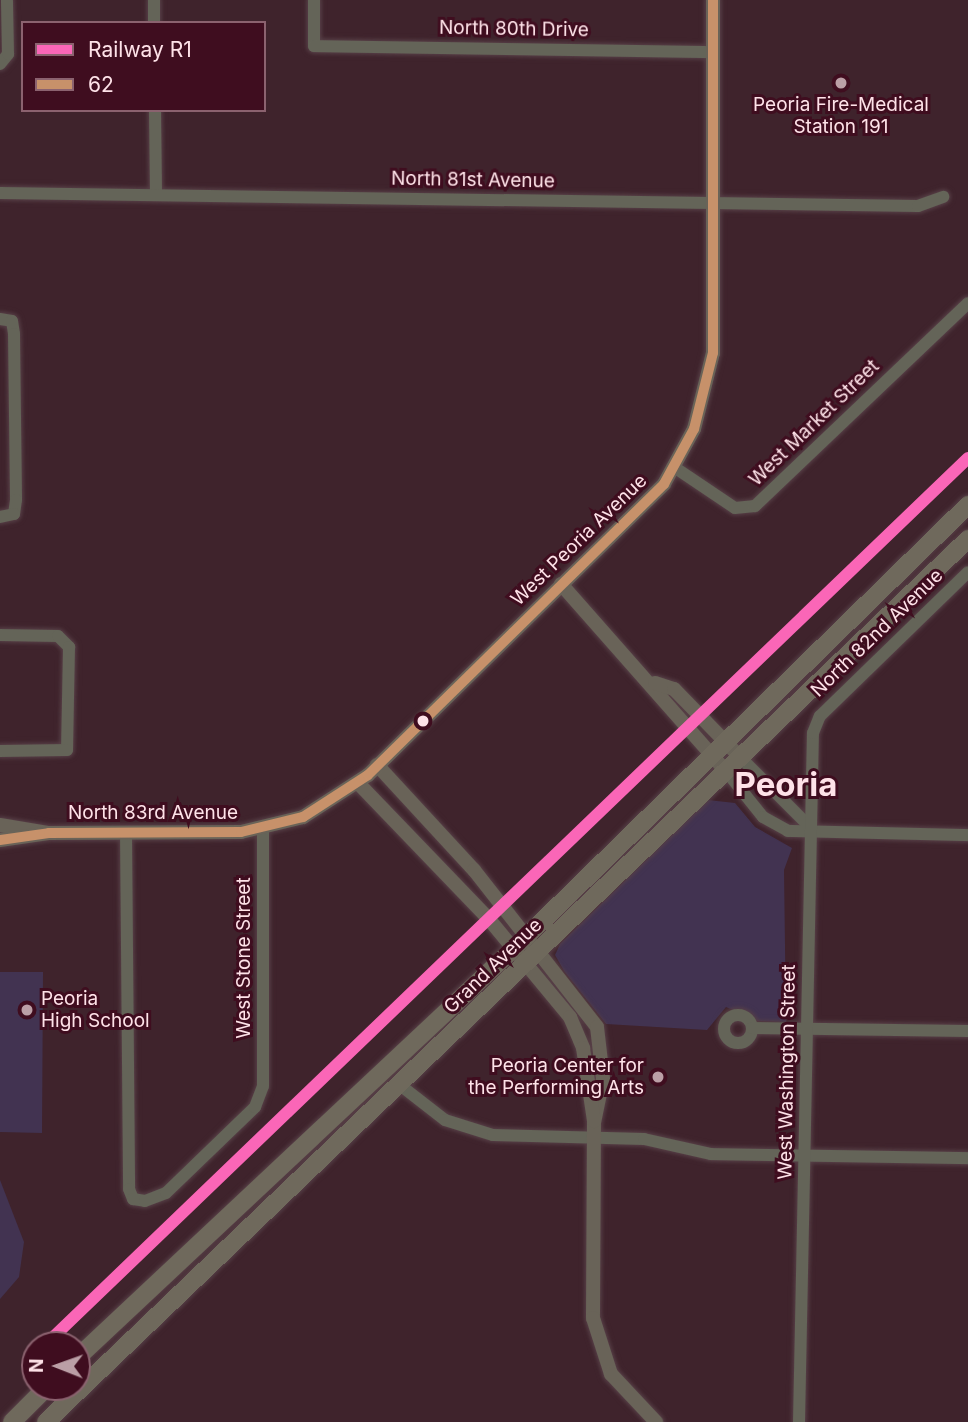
<!DOCTYPE html>
<style>
body{margin:0}
#map{position:relative;width:968px;height:1422px;overflow:hidden;background:#3f232c;font-family:Inter,sans-serif}
div>[style]{position:absolute}
.green>*{inset:0;background:#423351}
.roads{filter:drop-shadow(0 0 2px #574047) drop-shadow(0 0 2px #574047)}
.minor>*{height:12px;margin:-6px;padding:0 6px;transform-origin:6px;border-radius:6px;background:#646458}
.minor>.ring{margin:-6px;padding:0;box-sizing:content-box;background:none;border:12px solid #646458;border-radius:50%}
.major>*{height:14px;margin:-7px;padding:0 7px;transform-origin:7px;border-radius:7px;background:#696358}
.highway>*{height:18px;margin:-9px;padding:0 9px;transform-origin:9px;border-radius:9px;background:#6f695c}
.bus-1>*{height:10px;margin:-5px;padding:0 5px;transform-origin:5px;border-radius:5px;background:#c7916a}
.rail-1>*{height:12px;margin:-6px;padding:0 6px;transform-origin:6px;border-radius:6px;background:#fa66b7}
.dots>*{width:19px;height:19px;translate:-50% -50%;box-sizing:border-box;border:4px solid #3f0d1f;border-radius:50%}
span{translate:-50% -50%;white-space:nowrap;text-align:center;line-height:1.15;-webkit-text-stroke:6px #3f0d1f;paint-order:stroke}
.street-label{font-size:19px;color:#fee2e8}
.poi-label{font-size:19px;color:#fee2e8}
.left{translate:0 -50%;text-align:left}
.right{translate:-100% -50%;text-align:right}
.town-label{font-size:33px;color:#fee2e8;font-weight:700}
.legend{position:absolute;left:21px;top:21px;width:245px;height:91px;box-sizing:border-box;background:#3f0d1f;border:2px solid #8b626f;margin:0;padding:9px 12px;list-style:none;font-size:21px;color:#fee2e8}
.legend li{display:flex;align-items:center;gap:14px;height:35px}
.legend b{width:35px;border:2px solid #8b626f}
.north{position:absolute;left:21px;top:1331px;width:70px;height:70px;box-sizing:border-box;background:#3f0d1f;border:2px solid #8b626f;border-radius:50%;rotate:271deg;font-size:19px;font-weight:700;line-height:28px;text-align:center;color:#fee2e8}
.north::after{content:'';display:block;margin:auto;width:24px;height:32px;background:#bb9fa6;clip-path:polygon(50% 0,100% 100%,50% 72%,0 100%)}
</style>
<div id="map">
<div class="green">
<i style="clip-path:polygon(708px 800px,735px 803px,755px 827px,792px 848px,784px 870px,786px 1022px,758px 1021px,726px 1007px,707px 1030px,606px 1024px,564px 971px,555px 955px,560px 944px)"></i>
<i style="clip-path:polygon(0 972px,43px 972px,42px 1133px,0 1132px)"></i>
<i style="clip-path:polygon(0 1180px,24px 1242px,19px 1277px,0 1299px)"></i>
</div>
<div class="roads">
<div class="minor">
<i style="left:154px;top:0;width:23px;rotate:90deg"></i>
<i style="left:314px;top:0;width:46px;rotate:90deg"></i>
<i style="left:314px;top:46px;width:399px;rotate:0.9deg"></i>
<i style="left:0;top:64px;width:13px;rotate:-51deg"></i>
<i style="left:8px;top:54px;width:54px;rotate:-91.1deg"></i>
<i style="left:155px;top:110px;width:85px;rotate:89.3deg"></i>
<i style="left:0;top:193px;width:918px;rotate:0.81deg"></i>
<i style="left:918px;top:206px;width:27px;rotate:-20deg"></i>
<i style="left:0;top:319px;width:12px;rotate:9deg"></i>
<i style="left:12px;top:321px;width:13px;rotate:81deg"></i>
<i style="left:14px;top:334px;width:166px;rotate:89.3deg"></i>
<i style="left:16px;top:500px;width:14px;rotate:98deg"></i>
<i style="left:14px;top:514px;width:14px;rotate:168deg"></i>
<i style="left:674px;top:467px;width:73px;rotate:33.9deg"></i>
<i style="left:735px;top:508px;width:20px;rotate:-6deg"></i>
<i style="left:755px;top:506px;width:294px;rotate:-43.6deg"></i>
<i style="left:0;top:635px;width:58px;rotate:1deg"></i>
<i style="left:58px;top:636px;width:16px;rotate:45deg"></i>
<i style="left:69px;top:647px;width:103px;rotate:91.1deg"></i>
<i style="left:67px;top:750px;width:67px;rotate:179.1deg"></i>
<i style="left:741px;top:758px;width:99px;rotate:45deg"></i>
<i style="left:726px;top:771px;width:59px;rotate:51.2deg"></i>
<i style="left:763px;top:817px;width:29px;rotate:29deg"></i>
<i style="left:788px;top:831px;width:180px;rotate:1.3deg"></i>
<i style="left:126px;top:833px;width:356px;rotate:89.5deg"></i>
<i style="left:129px;top:1189px;width:11px;rotate:68deg"></i>
<i style="left:133px;top:1199px;width:12px;rotate:9deg"></i>
<i style="left:145px;top:1201px;width:22px;rotate:-21deg"></i>
<i style="left:166px;top:1193px;width:124px;rotate:-44deg"></i>
<i style="left:255px;top:1107px;width:22px;rotate:-69deg"></i>
<i style="left:263px;top:1086px;width:256px;rotate:-90deg"></i>
<i class="ring" style="left:724px;top:1015px;width:16px;height:16px"></i>
<i style="left:752px;top:1028px;width:216px;rotate:0.8deg"></i>
<i style="left:400px;top:1085px;width:57px;rotate:37.9deg"></i>
<i style="left:445px;top:1120px;width:50px;rotate:17.4deg"></i>
<i style="left:493px;top:1135px;width:151px;rotate:1.5deg"></i>
<i style="left:644px;top:1139px;width:69px;rotate:12.6deg"></i>
<i style="left:711px;top:1154px;width:257px;rotate:0.9deg"></i>
<i style="left:799px;top:1422px;width:689px;rotate:-88.84deg"></i>
<i style="left:813px;top:733px;width:18px;rotate:-68deg"></i>
<i style="left:820px;top:716px;width:206px;rotate:-44.2deg"></i>
</div>
<div class="major">
<i style="left:561px;top:584px;width:249px;rotate:48.6deg"></i>
<i style="left:655px;top:683px;width:20px;rotate:18deg"></i>
<i style="left:674px;top:689px;width:96px;rotate:45.8deg"></i>
<i style="left:377px;top:765px;width:143px;rotate:47.3deg"></i>
<i style="left:474px;top:870px;width:199px;rotate:51.9deg"></i>
<i style="left:597px;top:1027px;width:52px;rotate:83.4deg"></i>
<i style="left:603px;top:1079px;width:45px;rotate:101.6deg"></i>
<i style="left:594px;top:1123px;width:195px;rotate:90.3deg"></i>
<i style="left:593px;top:1318px;width:59px;rotate:72.2deg"></i>
<i style="left:611px;top:1374px;width:66px;rotate:46.8deg"></i>
<i style="left:358px;top:783px;width:187px;rotate:46.1deg"></i>
<i style="left:488px;top:918px;width:129px;rotate:50.4deg"></i>
<i style="left:570px;top:1017px;width:34px;rotate:67deg"></i>
<i style="left:583px;top:1048px;width:74px;rotate:81.4deg"></i>
<i style="left:0;top:825px;width:50px;rotate:9.3deg"></i>
<i style="left:0;top:840px;width:49px;rotate:-8.1deg"></i>
<i style="left:49px;top:833px;width:192px;rotate:-0.3deg"></i>
<i style="left:241px;top:832px;width:64px;rotate:-13.6deg"></i>
<i style="left:303px;top:817px;width:77px;rotate:-32.9deg"></i>
<i style="left:368px;top:775px;width:415px;rotate:-44.5deg"></i>
<i style="left:664px;top:484px;width:63px;rotate:-61.4deg"></i>
<i style="left:694px;top:429px;width:78px;rotate:-76deg"></i>
<i style="left:713px;top:353px;width:353px;rotate:-90deg"></i>
</div>
<div class="highway">
<i style="left:77px;top:1358px;width:617px;rotate:-43.16deg"></i>
<i style="left:527px;top:936px;width:617px;rotate:-44.34deg"></i>
<i style="left:12px;top:1422px;width:49px;rotate:-45deg"></i>
<i style="left:46px;top:1422px;width:1277px;rotate:-43.76deg"></i>
</div>
</div>
<div class="bus-1">
<i style="left:0;top:840px;width:49px;rotate:-8.1deg"></i>
<i style="left:49px;top:833px;width:192px;rotate:-0.3deg"></i>
<i style="left:241px;top:832px;width:64px;rotate:-13.6deg"></i>
<i style="left:303px;top:817px;width:77px;rotate:-32.9deg"></i>
<i style="left:368px;top:775px;width:415px;rotate:-44.5deg"></i>
<i style="left:664px;top:484px;width:63px;rotate:-61.4deg"></i>
<i style="left:694px;top:429px;width:78px;rotate:-76deg"></i>
<i style="left:713px;top:353px;width:353px;rotate:-90deg"></i>
</div>
<div class="rail-1">
<i style="left:45px;top:1345px;width:1280px;rotate:-43.86deg"></i>
</div>
<div class="dots">
<i style="left:841px;top:83px;background:#bb9fa6"></i>
<i style="left:423px;top:721px;background:#fee2e8"></i>
<i style="left:27px;top:1010px;background:#bb9fa6"></i>
<i style="left:658px;top:1077px;background:#bb9fa6"></i>
</div>
<div class="street-label">
<span style="left:514px;top:29px;rotate:1deg">North 80th Drive</span>
<span style="left:473px;top:180px;rotate:1deg">North 81st Avenue</span>
<span style="left:814px;top:423px;rotate:-44deg">West Market Street</span>
<span style="left:579px;top:540px;rotate:-44deg">West Peoria Avenue</span>
<span style="left:877px;top:633px;rotate:-44deg">North 82nd Avenue</span>
<span style="left:153px;top:813px">North 83rd Avenue</span>
<span style="left:244px;top:958px;rotate:-90deg">West Stone Street</span>
<span style="left:493px;top:966px;rotate:-44deg">Grand Avenue</span>
<span style="left:787px;top:1072px;rotate:-89deg">West Washington Street</span>
</div>
<div class="poi-label">
<span style="left:841px;top:116px">Peoria Fire-Medical<br>Station 191</span>
<span class="left" style="left:41px;top:1010px">Peoria<br>High School</span>
<span class="right" style="left:644px;top:1077px">Peoria Center for<br>the Performing Arts</span>
</div>
<div class="town-label">
<span style="left:786px;top:785px">Peoria</span>
</div>
<ul class="legend">
<li><b style="height:9px;background:#fa66b7"></b>Railway R1</li>
<li><b style="height:9px;background:#c7916a"></b>62</li>
</ul>
<div class="north">N</div>
</div>
